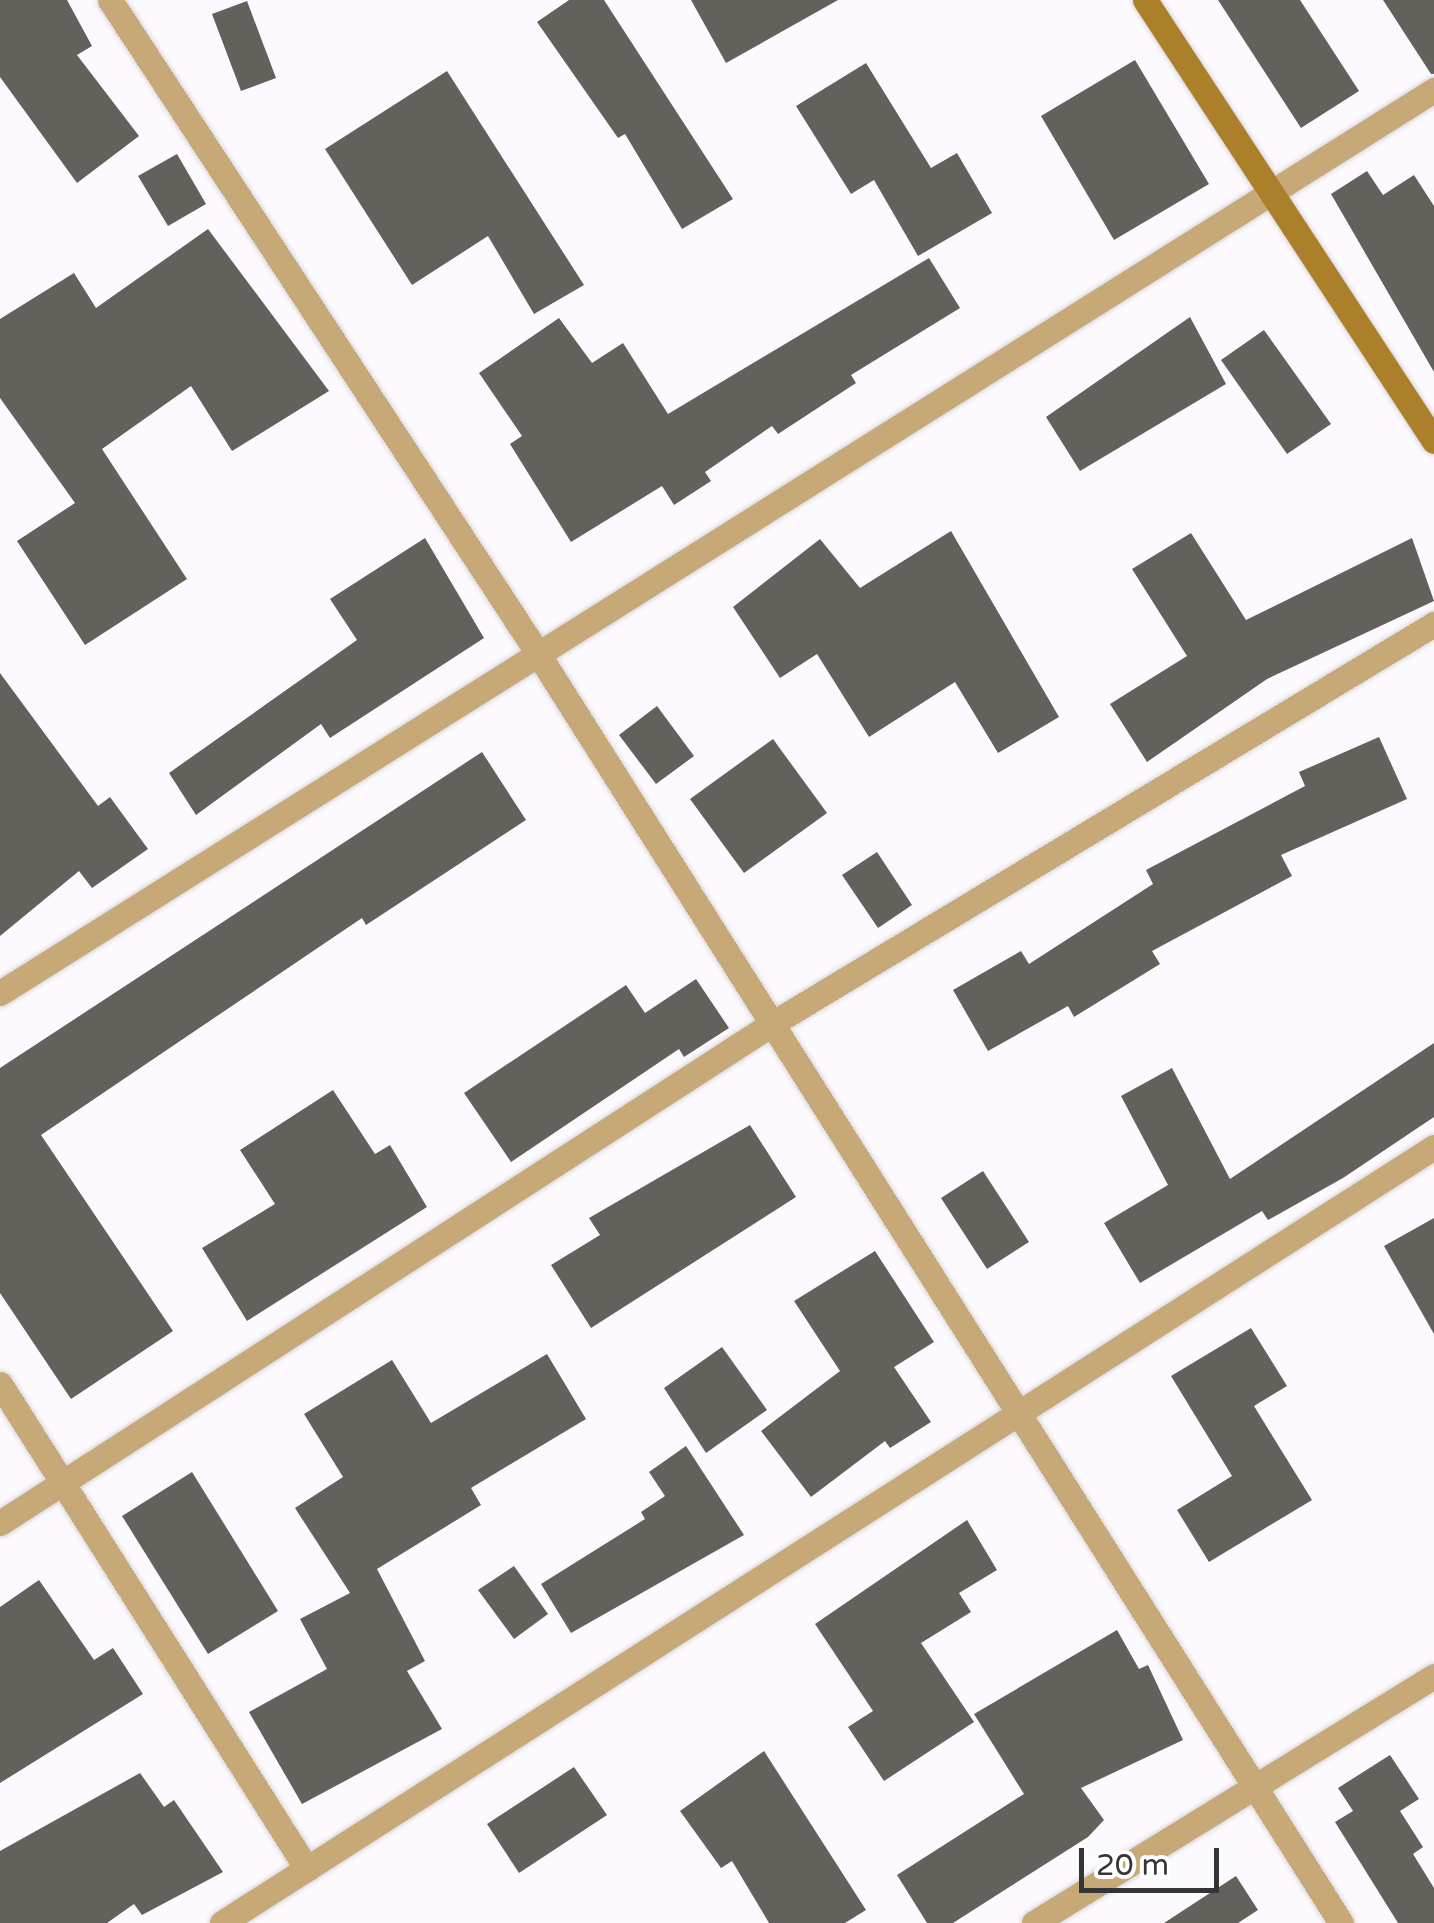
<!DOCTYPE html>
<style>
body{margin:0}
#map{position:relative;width:1434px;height:1923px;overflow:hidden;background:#fcfafe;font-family:"Varela Round",sans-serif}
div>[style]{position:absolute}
.building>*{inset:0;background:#64605c}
.roads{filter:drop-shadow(0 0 2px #d8d6da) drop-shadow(0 0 2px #d8d6da)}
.street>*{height:25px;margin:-12.5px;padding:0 12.5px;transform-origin:12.5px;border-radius:12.5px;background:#c6a977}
.secondary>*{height:25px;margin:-12.5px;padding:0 12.5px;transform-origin:12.5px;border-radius:12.5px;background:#ac802a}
span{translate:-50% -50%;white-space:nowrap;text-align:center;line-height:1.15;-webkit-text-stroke:10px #fff;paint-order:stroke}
.scale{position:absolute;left:1079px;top:1848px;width:140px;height:45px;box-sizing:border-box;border:5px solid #353436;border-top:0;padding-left:12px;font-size:30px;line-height:35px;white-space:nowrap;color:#353436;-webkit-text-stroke:8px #fff;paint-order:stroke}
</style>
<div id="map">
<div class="building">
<i style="clip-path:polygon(0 0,67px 0,92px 46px,77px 55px,139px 136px,77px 183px,0 77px)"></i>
<i style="clip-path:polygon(569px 0,604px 0,733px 199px,682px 229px,625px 134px,618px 138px,537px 22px)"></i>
<i style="clip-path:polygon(691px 0,838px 0,726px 63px)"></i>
<i style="clip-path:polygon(1218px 0,1300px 0,1359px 91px,1301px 128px)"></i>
<i style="clip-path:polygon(1383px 0,1434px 0,1434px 74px,1431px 74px)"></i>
<i style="clip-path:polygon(247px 1px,276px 78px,241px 91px,212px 14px)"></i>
<i style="clip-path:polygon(1135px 60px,1209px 184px,1114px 240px,1041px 116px)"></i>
<i style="clip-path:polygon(866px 63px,931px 168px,957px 153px,992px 213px,918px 256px,874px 180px,851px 194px,796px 106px)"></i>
<i style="clip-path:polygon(447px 71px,584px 285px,534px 314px,488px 236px,412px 285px,325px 149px)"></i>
<i style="clip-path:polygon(177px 154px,206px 204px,168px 226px,138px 176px)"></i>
<i style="clip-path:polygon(1367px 171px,1383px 195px,1414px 175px,1434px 206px,1434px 372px,1331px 194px)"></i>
<i style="clip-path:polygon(208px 229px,329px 391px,232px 451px,191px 386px,102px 449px,187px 579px,85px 645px,17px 541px,75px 503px,0 398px,0 319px,74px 273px,96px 308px)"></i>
<i style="clip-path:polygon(929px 258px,960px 308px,851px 375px,856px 383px,778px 434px,772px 426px,705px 472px,711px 481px,674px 505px,662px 486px,571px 542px,510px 444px,522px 436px,479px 373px,559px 318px,592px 363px,623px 343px,668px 414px)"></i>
<i style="clip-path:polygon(1190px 317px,1226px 384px,1080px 471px,1046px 417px)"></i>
<i style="clip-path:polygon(1264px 330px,1331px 424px,1287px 454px,1221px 360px)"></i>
<i style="clip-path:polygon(951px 531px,1059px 717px,998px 753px,955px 682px,869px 737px,817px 654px,780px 678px,733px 607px,820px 539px,860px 588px)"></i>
<i style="clip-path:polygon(1191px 533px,1246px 620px,1412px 538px,1434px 601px,1267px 679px,1147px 762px,1110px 704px,1187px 656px,1132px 569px)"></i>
<i style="clip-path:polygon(425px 538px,484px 638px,330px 738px,321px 724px,196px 815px,169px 773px,357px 640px,330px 599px)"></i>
<i style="clip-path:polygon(0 673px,98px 806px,110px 797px,148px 849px,92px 888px,79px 871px,0 936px)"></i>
<i style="clip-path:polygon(657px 706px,694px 756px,656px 784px,619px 735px)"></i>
<i style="clip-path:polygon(1379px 737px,1407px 799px,1281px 855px,1292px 876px,1152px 951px,1160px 964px,1074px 1017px,1068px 1006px,988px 1051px,953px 990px,1021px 951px,1029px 964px,1153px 884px,1146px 870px,1305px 786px,1299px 772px)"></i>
<i style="clip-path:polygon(773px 739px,827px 813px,744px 873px,690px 799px)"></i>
<i style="clip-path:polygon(482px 752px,526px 820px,366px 925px,362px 918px,41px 1135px,173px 1331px,71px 1399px,0 1293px,0 1068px)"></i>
<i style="clip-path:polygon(877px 852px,912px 905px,878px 928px,842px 875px)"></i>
<i style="clip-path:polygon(696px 979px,729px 1028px,684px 1057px,679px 1049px,511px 1162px,464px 1093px,626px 985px,645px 1013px)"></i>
<i style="clip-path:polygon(1434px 1043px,1434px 1117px,1343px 1178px,1268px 1220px,1262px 1211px,1140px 1283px,1104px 1223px,1168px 1185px,1121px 1096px,1172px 1068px,1230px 1179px)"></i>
<i style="clip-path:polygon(333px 1090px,375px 1154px,390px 1145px,427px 1207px,247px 1321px,202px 1248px,275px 1204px,240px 1150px)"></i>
<i style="clip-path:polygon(750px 1125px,796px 1197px,591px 1328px,551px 1265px,600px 1235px,589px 1218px)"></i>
<i style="clip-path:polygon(983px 1171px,1029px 1242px,987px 1269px,941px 1198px)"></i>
<i style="clip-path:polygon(1434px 1218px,1434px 1334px,1384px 1246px)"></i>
<i style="clip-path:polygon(875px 1251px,934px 1342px,894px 1367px,931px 1422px,890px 1448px,885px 1441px,811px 1497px,761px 1431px,840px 1371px,794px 1301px)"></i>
<i style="clip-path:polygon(1251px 1328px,1287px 1386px,1254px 1406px,1312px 1500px,1209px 1562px,1177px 1510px,1232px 1476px,1171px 1376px)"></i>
<i style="clip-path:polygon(722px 1347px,767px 1410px,706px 1453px,664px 1388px)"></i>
<i style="clip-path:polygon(547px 1354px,586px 1419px,471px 1488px,481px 1505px,377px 1569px,425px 1661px,407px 1671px,442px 1729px,302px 1804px,249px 1712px,327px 1669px,300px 1619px,350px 1593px,295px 1508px,343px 1477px,304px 1414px,392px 1360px,431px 1423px)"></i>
<i style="clip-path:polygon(686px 1446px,744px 1535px,571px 1633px,541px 1584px,645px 1519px,641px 1512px,665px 1496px,649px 1472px)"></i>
<i style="clip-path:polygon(192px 1472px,278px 1611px,208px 1654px,122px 1516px)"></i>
<i style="clip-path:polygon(967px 1520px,997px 1570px,959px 1593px,971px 1612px,921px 1643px,974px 1722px,884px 1781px,848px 1727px,873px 1711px,815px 1624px)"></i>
<i style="clip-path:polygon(514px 1566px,548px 1614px,514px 1639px,478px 1590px)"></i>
<i style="clip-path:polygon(39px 1580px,94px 1660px,113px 1648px,143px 1694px,0 1783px,0 1607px)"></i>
<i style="clip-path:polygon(1117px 1630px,1139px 1669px,1148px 1665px,1183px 1740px,1081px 1788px,1104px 1820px,1088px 1837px,953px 1923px,927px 1923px,897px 1875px,1024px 1794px,974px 1714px)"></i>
<i style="clip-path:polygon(764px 1751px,866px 1910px,845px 1923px,769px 1923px,732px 1861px,721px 1868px,680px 1811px)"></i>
<i style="clip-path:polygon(1390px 1755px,1419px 1799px,1400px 1811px,1423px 1847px,1413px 1854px,1434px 1888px,1434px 1923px,1398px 1923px,1335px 1822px,1353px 1811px,1338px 1788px)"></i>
<i style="clip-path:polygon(574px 1767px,607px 1815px,519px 1873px,487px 1824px)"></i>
<i style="clip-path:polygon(140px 1773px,164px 1807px,174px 1800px,223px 1872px,142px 1915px,134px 1904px,107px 1923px,0 1923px,0 1851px)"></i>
<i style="clip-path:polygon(1236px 1876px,1258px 1910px,1238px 1923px,1164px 1923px)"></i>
</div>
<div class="roads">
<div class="street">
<i style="left:110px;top:0;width:776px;rotate:56.78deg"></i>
<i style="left:535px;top:649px;width:1508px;rotate:57.68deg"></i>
<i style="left:0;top:993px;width:1695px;rotate:-32.2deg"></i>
<i style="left:0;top:1384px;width:574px;rotate:57.67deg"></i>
<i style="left:0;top:1523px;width:917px;rotate:-32.89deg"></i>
<i style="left:770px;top:1025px;width:776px;rotate:-31.13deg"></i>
<i style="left:222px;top:1923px;width:1439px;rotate:-32.63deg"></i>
<i style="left:1034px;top:1923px;width:470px;rotate:-31.7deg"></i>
</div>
<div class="secondary">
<i style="left:1145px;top:0;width:527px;rotate:56.76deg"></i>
</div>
</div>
<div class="scale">20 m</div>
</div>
